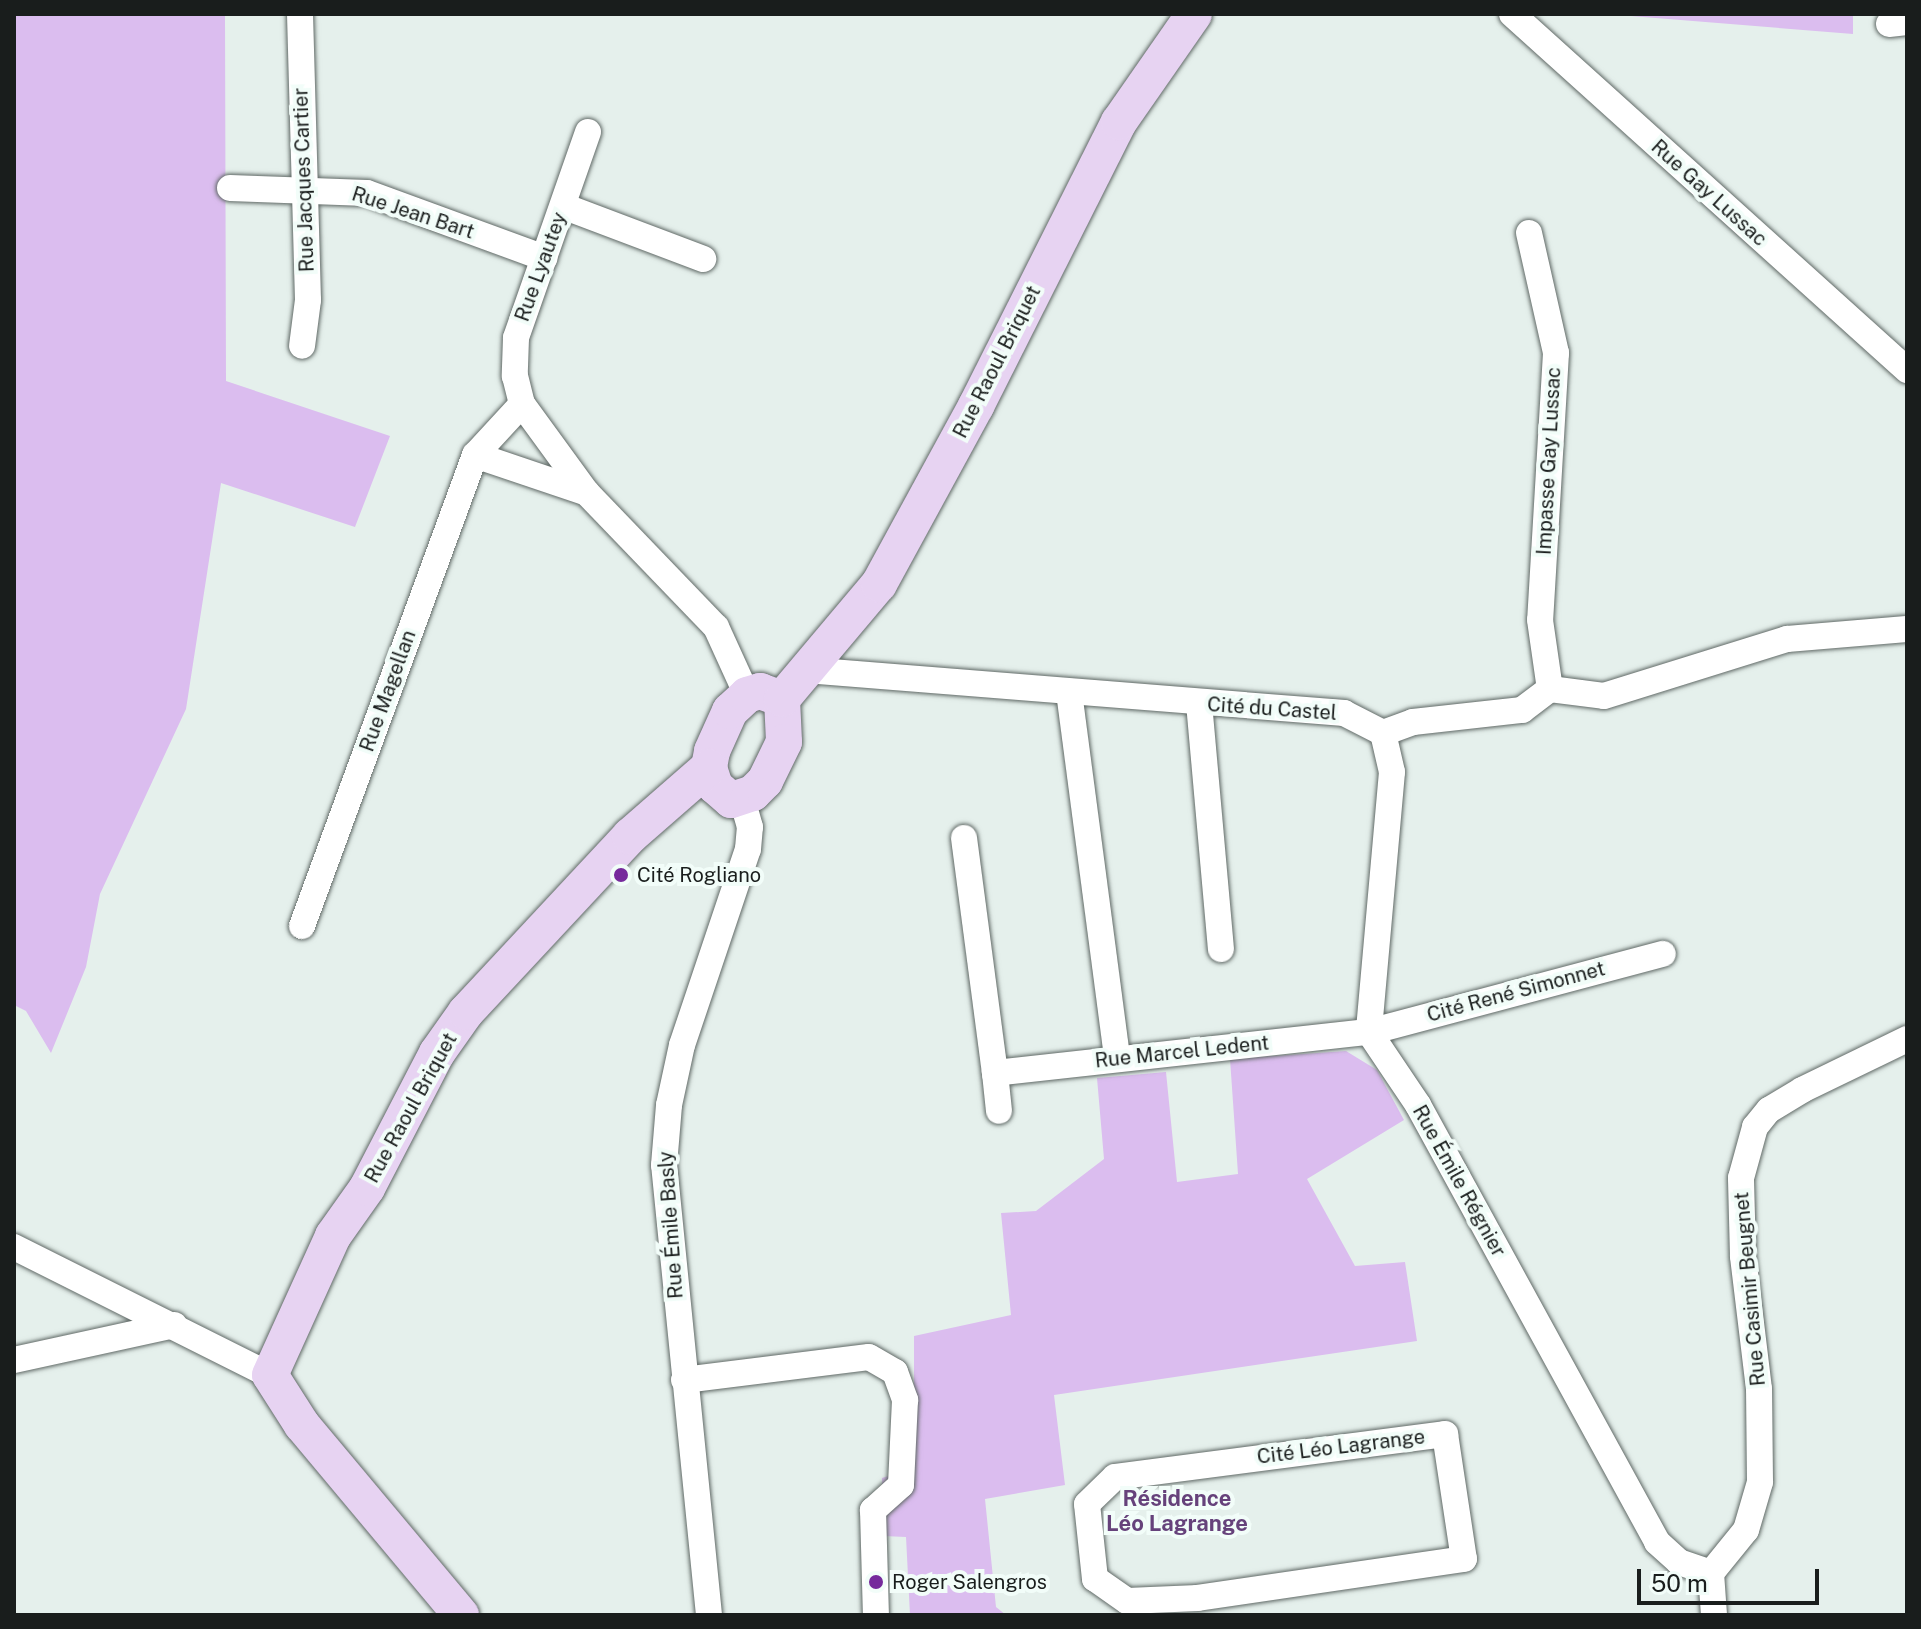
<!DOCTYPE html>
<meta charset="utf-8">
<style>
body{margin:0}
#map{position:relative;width:1921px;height:1629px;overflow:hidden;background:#e5f0ec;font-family:"Public Sans",sans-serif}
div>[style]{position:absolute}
.green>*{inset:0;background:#dbbdef}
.roads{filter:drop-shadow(0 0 2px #606966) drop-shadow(0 0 2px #606966)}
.minor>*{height:26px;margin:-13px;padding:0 13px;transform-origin:13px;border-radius:13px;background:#fff}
.secondary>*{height:36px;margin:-18px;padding:0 18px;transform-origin:18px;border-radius:18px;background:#e7d3f2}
.dots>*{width:22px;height:22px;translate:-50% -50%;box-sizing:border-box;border:4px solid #f2fdf9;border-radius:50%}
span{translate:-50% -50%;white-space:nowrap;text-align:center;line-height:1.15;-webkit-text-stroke:8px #f2fdf9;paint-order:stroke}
.street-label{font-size:20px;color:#191d1c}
.poi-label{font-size:20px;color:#191d1c}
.left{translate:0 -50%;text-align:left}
.neighbourhood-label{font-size:22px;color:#66427b;font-weight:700}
.frame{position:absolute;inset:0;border:16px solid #191d1c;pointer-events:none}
.scale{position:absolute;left:1637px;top:1569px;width:182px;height:36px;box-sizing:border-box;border:4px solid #191d1c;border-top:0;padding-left:10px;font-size:24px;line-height:28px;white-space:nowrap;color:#191d1c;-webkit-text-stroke:6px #f2fdf9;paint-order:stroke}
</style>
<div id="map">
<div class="green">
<i style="clip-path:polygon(14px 14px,225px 14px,226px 381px,390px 436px,355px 527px,221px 483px,186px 709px,100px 894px,86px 967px,51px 1053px,26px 1011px,14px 1005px)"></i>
<i style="clip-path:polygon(1606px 14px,1853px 14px,1853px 34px)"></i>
<i style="clip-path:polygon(1346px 1051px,1377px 1070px,1404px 1120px,1307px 1179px,1355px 1266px,1405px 1262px,1417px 1341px,1054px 1395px,1065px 1485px,985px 1499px,996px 1607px,1006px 1615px,910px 1615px,906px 1537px,883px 1536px,882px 1478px,914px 1468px,914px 1336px,1011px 1315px,1001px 1213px,1036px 1211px,1104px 1159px,1097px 1078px,1166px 1072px,1177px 1182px,1238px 1174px,1230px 1059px)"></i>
</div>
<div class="roads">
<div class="minor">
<i style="left:300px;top:14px;width:286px;rotate:88.4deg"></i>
<i style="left:308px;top:300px;width:46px;rotate:97.4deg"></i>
<i style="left:1512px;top:14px;width:532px;rotate:42.03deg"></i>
<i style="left:1889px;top:24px;width:18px;rotate:-6deg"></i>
<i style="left:588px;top:132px;width:218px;rotate:109.3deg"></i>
<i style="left:516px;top:338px;width:38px;rotate:92deg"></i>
<i style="left:515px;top:376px;width:29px;rotate:76deg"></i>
<i style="left:522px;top:404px;width:110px;rotate:53.9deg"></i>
<i style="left:587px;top:493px;width:186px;rotate:46.1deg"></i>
<i style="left:716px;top:627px;width:75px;rotate:65.5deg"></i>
<i style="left:230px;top:188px;width:137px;rotate:2.1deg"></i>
<i style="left:367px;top:193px;width:189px;rotate:20.1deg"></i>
<i style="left:563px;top:206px;width:150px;rotate:20.7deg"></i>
<i style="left:1529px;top:233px;width:123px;rotate:77.3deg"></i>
<i style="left:1556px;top:353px;width:267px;rotate:93.4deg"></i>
<i style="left:1540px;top:620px;width:70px;rotate:81.8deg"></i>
<i style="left:522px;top:404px;width:69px;rotate:132.7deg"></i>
<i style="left:475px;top:455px;width:118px;rotate:18.7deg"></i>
<i style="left:806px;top:670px;width:540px;rotate:4.57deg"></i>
<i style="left:1344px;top:713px;width:44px;rotate:27.1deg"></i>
<i style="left:1383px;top:733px;width:32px;rotate:-20deg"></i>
<i style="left:1413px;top:722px;width:110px;rotate:-6.3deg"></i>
<i style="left:1522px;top:710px;width:35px;rotate:-37deg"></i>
<i style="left:1550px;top:689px;width:54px;rotate:7.4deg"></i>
<i style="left:1604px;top:696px;width:192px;rotate:-17.3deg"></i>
<i style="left:1787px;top:639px;width:120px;rotate:-4.8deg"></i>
<i style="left:1069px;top:692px;width:369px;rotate:82.5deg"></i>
<i style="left:1199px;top:703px;width:247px;rotate:84.9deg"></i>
<i style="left:1383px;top:733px;width:40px;rotate:77deg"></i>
<i style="left:1392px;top:772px;width:261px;rotate:95.1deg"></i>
<i style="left:1369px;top:1032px;width:88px;rotate:56.1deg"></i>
<i style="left:1418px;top:1105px;width:498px;rotate:61.3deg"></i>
<i style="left:1657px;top:1542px;width:30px;rotate:42deg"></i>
<i style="left:1679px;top:1562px;width:34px;rotate:19deg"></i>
<i style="left:964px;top:838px;width:237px;rotate:82.5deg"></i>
<i style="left:995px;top:1073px;width:376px;rotate:-6.3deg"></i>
<i style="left:1369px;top:1032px;width:304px;rotate:-14.9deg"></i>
<i style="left:302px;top:926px;width:502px;rotate:-69.83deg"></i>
<i style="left:995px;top:1073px;width:38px;rotate:84deg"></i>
<i style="left:14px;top:1247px;width:286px;rotate:26.6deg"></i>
<i style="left:14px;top:1360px;width:164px;rotate:-12.3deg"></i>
<i style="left:684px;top:1380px;width:186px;rotate:-7.1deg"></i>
<i style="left:869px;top:1357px;width:30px;rotate:30deg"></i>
<i style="left:895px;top:1372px;width:30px;rotate:70deg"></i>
<i style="left:905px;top:1400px;width:85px;rotate:92.7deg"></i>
<i style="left:901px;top:1485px;width:38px;rotate:138deg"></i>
<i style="left:873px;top:1510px;width:105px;rotate:88.4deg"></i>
<i style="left:1445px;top:1434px;width:126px;rotate:81.4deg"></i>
<i style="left:1464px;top:1559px;width:269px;rotate:171.7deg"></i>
<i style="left:1198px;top:1598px;width:71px;rotate:177.6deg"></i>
<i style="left:1127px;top:1601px;width:39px;rotate:-145deg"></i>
<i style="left:1095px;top:1579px;width:75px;rotate:-96.1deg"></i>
<i style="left:1087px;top:1504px;width:39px;rotate:-44deg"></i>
<i style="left:1115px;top:1477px;width:333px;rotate:-7.4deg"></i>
<i style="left:1711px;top:1573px;width:55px;rotate:-50.9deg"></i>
<i style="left:1746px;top:1530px;width:50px;rotate:-73.7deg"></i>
<i style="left:1760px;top:1482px;width:93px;rotate:-90.6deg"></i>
<i style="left:1759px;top:1389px;width:134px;rotate:-96.9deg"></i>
<i style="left:1743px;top:1256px;width:78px;rotate:-91.5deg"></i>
<i style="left:1741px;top:1178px;width:53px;rotate:-74.6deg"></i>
<i style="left:1755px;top:1127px;width:22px;rotate:-51deg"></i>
<i style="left:1769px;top:1110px;width:39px;rotate:-31deg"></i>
<i style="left:1802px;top:1090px;width:117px;rotate:-25.9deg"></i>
<i style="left:1711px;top:1573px;width:42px;rotate:85.9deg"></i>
<i style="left:709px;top:1615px;width:452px;rotate:-95.7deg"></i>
<i style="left:664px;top:1165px;width:60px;rotate:-85.2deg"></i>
<i style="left:669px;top:1105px;width:61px;rotate:-77.8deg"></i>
<i style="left:682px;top:1045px;width:207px;rotate:-71.4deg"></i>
<i style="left:748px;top:849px;width:22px;rotate:-85deg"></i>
<i style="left:750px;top:827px;width:29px;rotate:-106deg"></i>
</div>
<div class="secondary">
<i style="left:760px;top:691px;width:23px;rotate:20deg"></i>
<i style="left:782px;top:699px;width:43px;rotate:87.3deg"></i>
<i style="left:784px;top:742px;width:43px;rotate:116deg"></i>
<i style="left:765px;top:781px;width:17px;rotate:135deg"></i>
<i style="left:753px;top:793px;width:23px;rotate:162deg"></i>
<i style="left:731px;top:800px;width:21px;rotate:-139deg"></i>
<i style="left:715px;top:786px;width:20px;rotate:-108deg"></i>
<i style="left:709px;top:767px;width:16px;rotate:-79deg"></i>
<i style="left:712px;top:751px;width:44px;rotate:-65.8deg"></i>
<i style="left:730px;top:711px;width:23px;rotate:-43deg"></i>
<i style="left:747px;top:695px;width:14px;rotate:-17deg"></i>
<i style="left:782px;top:699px;width:150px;rotate:-49.9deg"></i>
<i style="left:879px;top:584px;width:203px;rotate:-61.4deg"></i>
<i style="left:976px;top:406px;width:318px;rotate:-63.3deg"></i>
<i style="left:1119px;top:122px;width:131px;rotate:-55.2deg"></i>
<i style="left:461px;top:1615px;width:248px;rotate:-129.9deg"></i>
<i style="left:302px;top:1425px;width:59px;rotate:-122.6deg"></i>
<i style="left:270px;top:1375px;width:153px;rotate:-65.6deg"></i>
<i style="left:333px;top:1236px;width:59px;rotate:-54.7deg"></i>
<i style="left:367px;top:1188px;width:152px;rotate:-62.6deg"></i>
<i style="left:437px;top:1053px;width:50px;rotate:-54.7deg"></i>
<i style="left:466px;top:1012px;width:241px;rotate:-47deg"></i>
<i style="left:630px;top:836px;width:105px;rotate:-41.1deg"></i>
</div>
</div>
<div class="dots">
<i style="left:621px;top:875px;background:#762a9c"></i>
<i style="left:876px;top:1582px;background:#762a9c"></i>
</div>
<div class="street-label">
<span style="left:304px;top:180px;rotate:-92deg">Rue Jacques Cartier</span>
<span style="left:1709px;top:193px;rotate:42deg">Rue Gay Lussac</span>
<span style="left:413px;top:213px;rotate:18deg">Rue Jean Bart</span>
<span style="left:541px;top:267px;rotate:-70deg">Rue Lyautey</span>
<span style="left:997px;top:362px;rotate:-63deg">Rue Raoul Briquet</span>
<span style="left:1549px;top:461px;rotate:-87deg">Impasse Gay Lussac</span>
<span style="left:388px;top:691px;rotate:-70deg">Rue Magellan</span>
<span style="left:1272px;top:709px;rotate:4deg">Cité du Castel</span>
<span style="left:1516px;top:992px;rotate:-15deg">Cité René Simonnet</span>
<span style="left:1182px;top:1052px;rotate:-6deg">Rue Marcel Ledent</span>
<span style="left:411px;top:1108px;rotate:-61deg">Rue Raoul Briquet</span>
<span style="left:1459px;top:1181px;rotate:61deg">Rue Émile Régnier</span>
<span style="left:671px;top:1225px;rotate:-94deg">Rue Émile Basly</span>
<span style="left:1750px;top:1289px;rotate:-95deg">Rue Casimir Beugnet</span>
<span style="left:1341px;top:1447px;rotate:-7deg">Cité Léo Lagrange</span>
</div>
<div class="poi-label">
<span class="left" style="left:637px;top:875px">Cité Rogliano</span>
<span class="left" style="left:892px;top:1582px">Roger Salengros</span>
</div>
<div class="neighbourhood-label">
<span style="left:1177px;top:1511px">Résidence<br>Léo Lagrange</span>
</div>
<div class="frame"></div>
<div class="scale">50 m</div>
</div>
